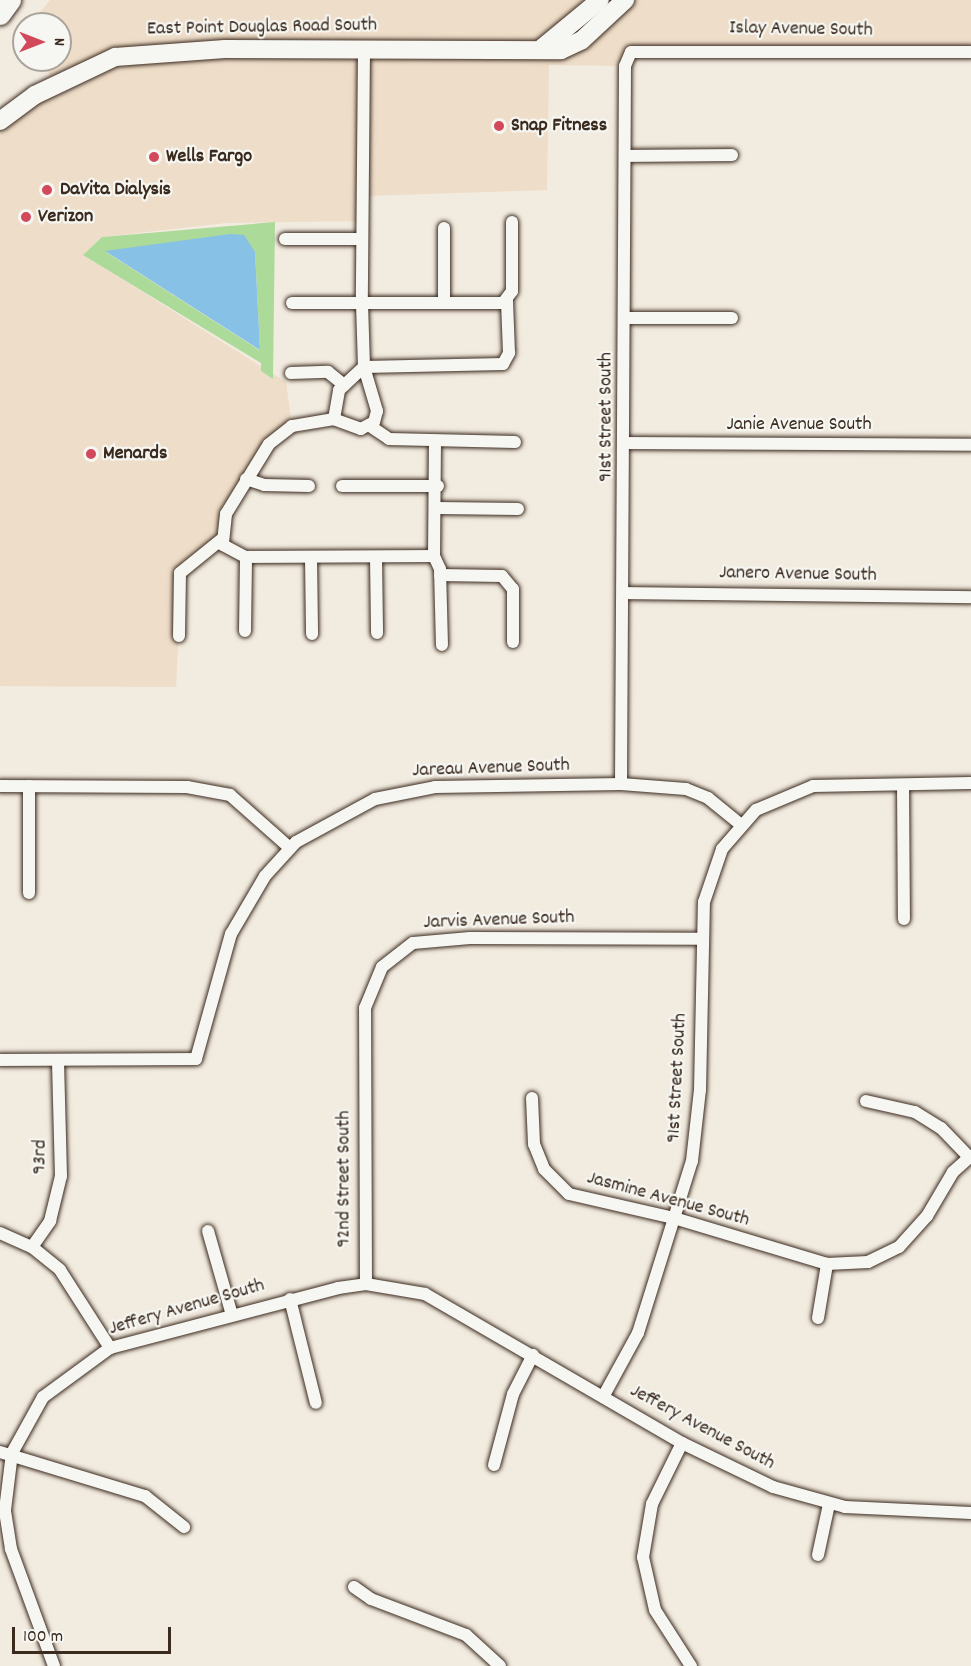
<!DOCTYPE html>
<style>
body{margin:0}
#map{position:relative;width:971px;height:1666px;overflow:hidden;background:#f2ebdf;font-family:Dekko,sans-serif}
div>[style]{position:absolute}
.built>*{inset:0;background:#eeddc8}
.green>*{inset:0;background:#acda99}
.water>*{inset:0;background:#87c1e6}
.roads{filter:drop-shadow(0 0 2px #3b2a1e) drop-shadow(0 0 2px #3b2a1e)}
.street>*{height:12px;margin:-6px;padding:0 6px;transform-origin:6px;border-radius:6px;background:#f6f6f2}
.secondary>*{height:18px;margin:-9px;padding:0 9px;transform-origin:9px;border-radius:9px;background:#f6f6f2}
.highway>*{height:22px;margin:-11px;padding:0 11px;transform-origin:11px;border-radius:11px;background:#f6f6f2}
.dots>*{width:16px;height:16px;translate:-50% -50%;box-sizing:border-box;border:3px solid #f6f6f2;border-radius:50%}
span{translate:-50% -50%;white-space:nowrap;text-align:center;line-height:1.15;-webkit-text-stroke:4.5px #f6f6f2;paint-order:stroke}
.street-label{font-size:20px;color:#3b2a1e}
.poi-label{font-size:20px;color:#3b2a1e;font-weight:700}
.left{translate:0 -50%;text-align:left}
.north{position:absolute;left:12px;top:12px;width:60px;height:60px;box-sizing:border-box;background:#f6f6f2;border:2px solid #aba49d;border-radius:50%;rotate:90deg;font-size:16px;font-weight:700;line-height:24px;text-align:center;color:#3b2a1e}
.north::after{content:'';display:block;margin:auto;width:21px;height:27px;background:#d1495b;clip-path:polygon(50% 0,100% 100%,50% 72%,0 100%)}
.scale{position:absolute;left:12px;top:1627px;width:159px;height:27px;box-sizing:border-box;border:3px solid #3b2a1e;border-top:0;padding-left:8px;font-size:18px;line-height:21px;white-space:nowrap;color:#3b2a1e;-webkit-text-stroke:4px #f6f6f2;paint-order:stroke}
</style>
<div id="map">
<div class="built">
<i style="clip-path:polygon(50px 0,971px 0,971px 52px,645px 48px,625px 66px,549px 65px,547px 190px,364px 196px,362px 221px,226px 223px,102px 237px,84px 255px,286px 382px,292px 426px,246px 479px,223px 538px,182px 566px,176px 687px,0 686px,0 121px,55px 85px,42px 60px,60px 60px,60px 24px,31px 24px)"></i>
</div>
<div class="green">
<i style="clip-path:polygon(evenodd,275px 222px,273px 379px,261px 371px,261px 363px,83px 255px,102px 237px,275px 222px,106px 252px,255px 252px,260px 349px,259px 350px,106px 252px)"></i>
</div>
<div class="water">
<i style="clip-path:polygon(230px 234px,244px 235px,255px 252px,260px 350px,105px 251px)"></i>
</div>
<div class="roads">
<div class="street">
<i style="left:364px;top:49px;width:254px;rotate:90.5deg"></i>
<i style="left:362px;top:303px;width:64px;rotate:88.2deg"></i>
<i style="left:364px;top:367px;width:46px;rotate:73.5deg"></i>
<i style="left:377px;top:411px;width:11px;rotate:105deg"></i>
<i style="left:374px;top:422px;width:15px;rotate:152deg"></i>
<i style="left:361px;top:429px;width:29px;rotate:-160deg"></i>
<i style="left:334px;top:419px;width:29px;rotate:-80deg"></i>
<i style="left:339px;top:390px;width:34px;rotate:-43deg"></i>
<i style="left:364px;top:367px;width:139px;rotate:-1.2deg"></i>
<i style="left:503px;top:364px;width:13px;rotate:-61deg"></i>
<i style="left:509px;top:353px;width:53px;rotate:-92.2deg"></i>
<i style="left:625px;top:156px;width:107px;rotate:-0.5deg"></i>
<i style="left:285px;top:239px;width:76px"></i>
<i style="left:444px;top:302px;width:74px;rotate:-90deg"></i>
<i style="left:292px;top:303px;width:211px"></i>
<i style="left:503px;top:303px;width:15px;rotate:-53deg"></i>
<i style="left:512px;top:291px;width:69px;rotate:-90deg"></i>
<i style="left:626px;top:318px;width:106px"></i>
<i style="left:291px;top:373px;width:37px;rotate:-2deg"></i>
<i style="left:328px;top:372px;width:21px;rotate:39deg"></i>
<i style="left:334px;top:419px;width:43px;rotate:170.5deg"></i>
<i style="left:292px;top:426px;width:29px;rotate:142deg"></i>
<i style="left:269px;top:444px;width:82px;rotate:121.6deg"></i>
<i style="left:226px;top:514px;width:31px;rotate:96deg"></i>
<i style="left:223px;top:545px;width:26px;rotate:28deg"></i>
<i style="left:246px;top:557px;width:188px;rotate:-0.3deg"></i>
<i style="left:370px;top:426px;width:23px;rotate:34deg"></i>
<i style="left:389px;top:439px;width:126px;rotate:1.4deg"></i>
<i style="left:435px;top:441px;width:115px;rotate:90.5deg"></i>
<i style="left:434px;top:556px;width:14px;rotate:65deg"></i>
<i style="left:440px;top:569px;width:76px;rotate:88.5deg"></i>
<i style="left:627px;top:443px;width:344px;rotate:0.3deg"></i>
<i style="left:246px;top:479px;width:19px;rotate:18deg"></i>
<i style="left:264px;top:485px;width:45px;rotate:1.3deg"></i>
<i style="left:342px;top:486px;width:96px"></i>
<i style="left:438px;top:508px;width:80px;rotate:0.7deg"></i>
<i style="left:311px;top:558px;width:76px;rotate:89.2deg"></i>
<i style="left:376px;top:558px;width:75px;rotate:89.2deg"></i>
<i style="left:440px;top:575px;width:62px;rotate:0.9deg"></i>
<i style="left:502px;top:576px;width:17px;rotate:50deg"></i>
<i style="left:513px;top:589px;width:53px;rotate:90deg"></i>
<i style="left:625px;top:593px;width:346px;rotate:0.7deg"></i>
<i style="left:245px;top:631px;width:74px;rotate:-89.2deg"></i>
<i style="left:179px;top:636px;width:63px;rotate:-89.1deg"></i>
<i style="left:180px;top:573px;width:55px;rotate:-39.1deg"></i>
<i style="left:621px;top:784px;width:718px;rotate:-89.68deg"></i>
<i style="left:625px;top:66px;width:15px;rotate:-67deg"></i>
<i style="left:631px;top:52px;width:340px"></i>
<i style="left:903px;top:785px;width:134px;rotate:89.6deg"></i>
<i style="left:0;top:786px;width:187px;rotate:0.3deg"></i>
<i style="left:187px;top:787px;width:44px;rotate:10.5deg"></i>
<i style="left:230px;top:795px;width:80px;rotate:41.5deg"></i>
<i style="left:29px;top:786px;width:107px;rotate:90deg"></i>
<i style="left:0;top:1060px;width:196px;rotate:-0.3deg"></i>
<i style="left:196px;top:1059px;width:130px;rotate:-74.4deg"></i>
<i style="left:231px;top:934px;width:67px;rotate:-59.6deg"></i>
<i style="left:265px;top:876px;width:46px;rotate:-47.6deg"></i>
<i style="left:296px;top:842px;width:90px;rotate:-28.6deg"></i>
<i style="left:375px;top:799px;width:61px;rotate:-11.3deg"></i>
<i style="left:435px;top:787px;width:186px;rotate:-0.9deg"></i>
<i style="left:621px;top:784px;width:65px;rotate:4.4deg"></i>
<i style="left:686px;top:789px;width:24px;rotate:22deg"></i>
<i style="left:708px;top:798px;width:41px;rotate:39.1deg"></i>
<i style="left:532px;top:1098px;width:46px;rotate:87.5deg"></i>
<i style="left:534px;top:1144px;width:27px;rotate:68deg"></i>
<i style="left:544px;top:1169px;width:35px;rotate:45deg"></i>
<i style="left:569px;top:1194px;width:108px;rotate:12.9deg"></i>
<i style="left:674px;top:1218px;width:160px;rotate:16.7deg"></i>
<i style="left:827px;top:1264px;width:41px;rotate:-2.8deg"></i>
<i style="left:868px;top:1262px;width:34px;rotate:-26deg"></i>
<i style="left:899px;top:1247px;width:42px;rotate:-47.9deg"></i>
<i style="left:927px;top:1216px;width:51px;rotate:-59.4deg"></i>
<i style="left:953px;top:1172px;width:24px;rotate:-42deg"></i>
<i style="left:866px;top:1101px;width:50px;rotate:12.7deg"></i>
<i style="left:915px;top:1112px;width:31px;rotate:32deg"></i>
<i style="left:941px;top:1128px;width:40px;rotate:46deg"></i>
<i style="left:208px;top:1231px;width:87px;rotate:74.1deg"></i>
<i style="left:0;top:1233px;width:35px;rotate:24deg"></i>
<i style="left:32px;top:1247px;width:36px;rotate:39deg"></i>
<i style="left:60px;top:1270px;width:93px;rotate:57.3deg"></i>
<i style="left:32px;top:1247px;width:32px;rotate:-55deg"></i>
<i style="left:50px;top:1221px;width:46px;rotate:-76.3deg"></i>
<i style="left:61px;top:1176px;width:115px;rotate:-91.5deg"></i>
<i style="left:366px;top:1284px;width:276px;rotate:-90.2deg"></i>
<i style="left:365px;top:1008px;width:44px;rotate:-67.5deg"></i>
<i style="left:382px;top:967px;width:39px;rotate:-38deg"></i>
<i style="left:413px;top:943px;width:57px;rotate:-5deg"></i>
<i style="left:470px;top:938px;width:231px;rotate:0.2deg"></i>
<i style="left:290px;top:1299px;width:107px;rotate:76deg"></i>
<i style="left:818px;top:1318px;width:55px;rotate:-80.5deg"></i>
<i style="left:603px;top:1397px;width:73px;rotate:-61.3deg"></i>
<i style="left:638px;top:1333px;width:180px;rotate:-72.6deg"></i>
<i style="left:692px;top:1161px;width:71px;rotate:-83.6deg"></i>
<i style="left:700px;top:1090px;width:188px;rotate:-88.8deg"></i>
<i style="left:704px;top:902px;width:56px;rotate:-71.2deg"></i>
<i style="left:722px;top:849px;width:52px;rotate:-48.9deg"></i>
<i style="left:756px;top:810px;width:62px;rotate:-22.8deg"></i>
<i style="left:813px;top:786px;width:158px;rotate:-1.1deg"></i>
<i style="left:682px;top:1443px;width:68px;rotate:116.2deg"></i>
<i style="left:652px;top:1504px;width:54px;rotate:99.6deg"></i>
<i style="left:643px;top:1557px;width:54px;rotate:77.2deg"></i>
<i style="left:655px;top:1610px;width:67px;rotate:57.3deg"></i>
<i style="left:0;top:1452px;width:152px;rotate:16.9deg"></i>
<i style="left:145px;top:1496px;width:50px;rotate:38.5deg"></i>
<i style="left:494px;top:1465px;width:73px;rotate:-75deg"></i>
<i style="left:513px;top:1394px;width:44px;rotate:-62.9deg"></i>
<i style="left:818px;top:1555px;width:52px;rotate:-77.8deg"></i>
<i style="left:354px;top:1587px;width:21px;rotate:35deg"></i>
<i style="left:371px;top:1599px;width:102px;rotate:20.8deg"></i>
<i style="left:466px;top:1635px;width:46px;rotate:42.4deg"></i>
<i style="left:54px;top:1666px;width:125px;rotate:-110.2deg"></i>
<i style="left:11px;top:1549px;width:39px;rotate:-99deg"></i>
<i style="left:5px;top:1510px;width:57px;rotate:-83deg"></i>
<i style="left:12px;top:1453px;width:64px;rotate:-61deg"></i>
<i style="left:43px;top:1397px;width:83px;rotate:-36.2deg"></i>
<i style="left:110px;top:1348px;width:236px;rotate:-14.7deg"></i>
<i style="left:338px;top:1288px;width:28px;rotate:-8deg"></i>
<i style="left:366px;top:1284px;width:60px;rotate:9.6deg"></i>
<i style="left:425px;top:1294px;width:297px;rotate:30.1deg"></i>
<i style="left:682px;top:1443px;width:101px;rotate:25.8deg"></i>
<i style="left:773px;top:1487px;width:75px;rotate:15.5deg"></i>
<i style="left:845px;top:1507px;width:126px;rotate:2.7deg"></i>
</div>
<div class="secondary">
<i style="left:542px;top:48px;width:75px;rotate:-39.6deg"></i>
<i style="left:0;top:121px;width:44px;rotate:-36.6deg"></i>
<i style="left:35px;top:95px;width:89px;rotate:-25.4deg"></i>
<i style="left:115px;top:57px;width:110px;rotate:-4.2deg"></i>
<i style="left:225px;top:49px;width:336px;rotate:0.2deg"></i>
<i style="left:561px;top:50px;width:23px;rotate:-25deg"></i>
<i style="left:582px;top:40px;width:59px;rotate:-42.9deg"></i>
</div>
<div class="highway">
<i style="left:0;top:14px;width:17px;rotate:-54deg"></i>
</div>
</div>
<div class="dots">
<i style="left:499px;top:126px;background:#d1495b"></i>
<i style="left:154px;top:157px;background:#d1495b"></i>
<i style="left:47px;top:190px;background:#d1495b"></i>
<i style="left:26px;top:217px;background:#d1495b"></i>
<i style="left:91px;top:454px;background:#d1495b"></i>
</div>
<div class="street-label">
<span style="left:262px;top:28px;rotate:-1deg">East Point Douglas Road South</span>
<span style="left:801px;top:30px;rotate:1deg">Islay Avenue South</span>
<span style="left:607px;top:417px;rotate:-90deg">91st Street South</span>
<span style="left:799px;top:425px">Janie Avenue South</span>
<span style="left:798px;top:575px;rotate:1deg">Janero Avenue South</span>
<span style="left:491px;top:769px;rotate:-2deg">Jareau Avenue South</span>
<span style="left:499px;top:921px;rotate:-2deg">Jarvis Avenue South</span>
<span style="left:678px;top:1078px;rotate:-87deg">91st Street South</span>
<span style="left:41px;top:1157px;rotate:-89deg">93rd</span>
<span style="left:345px;top:1179px;rotate:-90deg">92nd Street South</span>
<span style="left:668px;top:1200px;rotate:15deg">Jasmine Avenue South</span>
<span style="left:187px;top:1308px;rotate:-16deg">Jeffery Avenue South</span>
<span style="left:702px;top:1428px;rotate:28deg">Jeffery Avenue South</span>
</div>
<div class="poi-label">
<span class="left" style="left:511px;top:126px">Snap Fitness</span>
<span class="left" style="left:166px;top:157px">Wells Fargo</span>
<span class="left" style="left:60px;top:190px">DaVita Dialysis</span>
<span class="left" style="left:38px;top:217px">Verizon</span>
<span class="left" style="left:103px;top:454px">Menards</span>
</div>
<div class="north">N</div>
<div class="scale">100 m</div>
</div>
